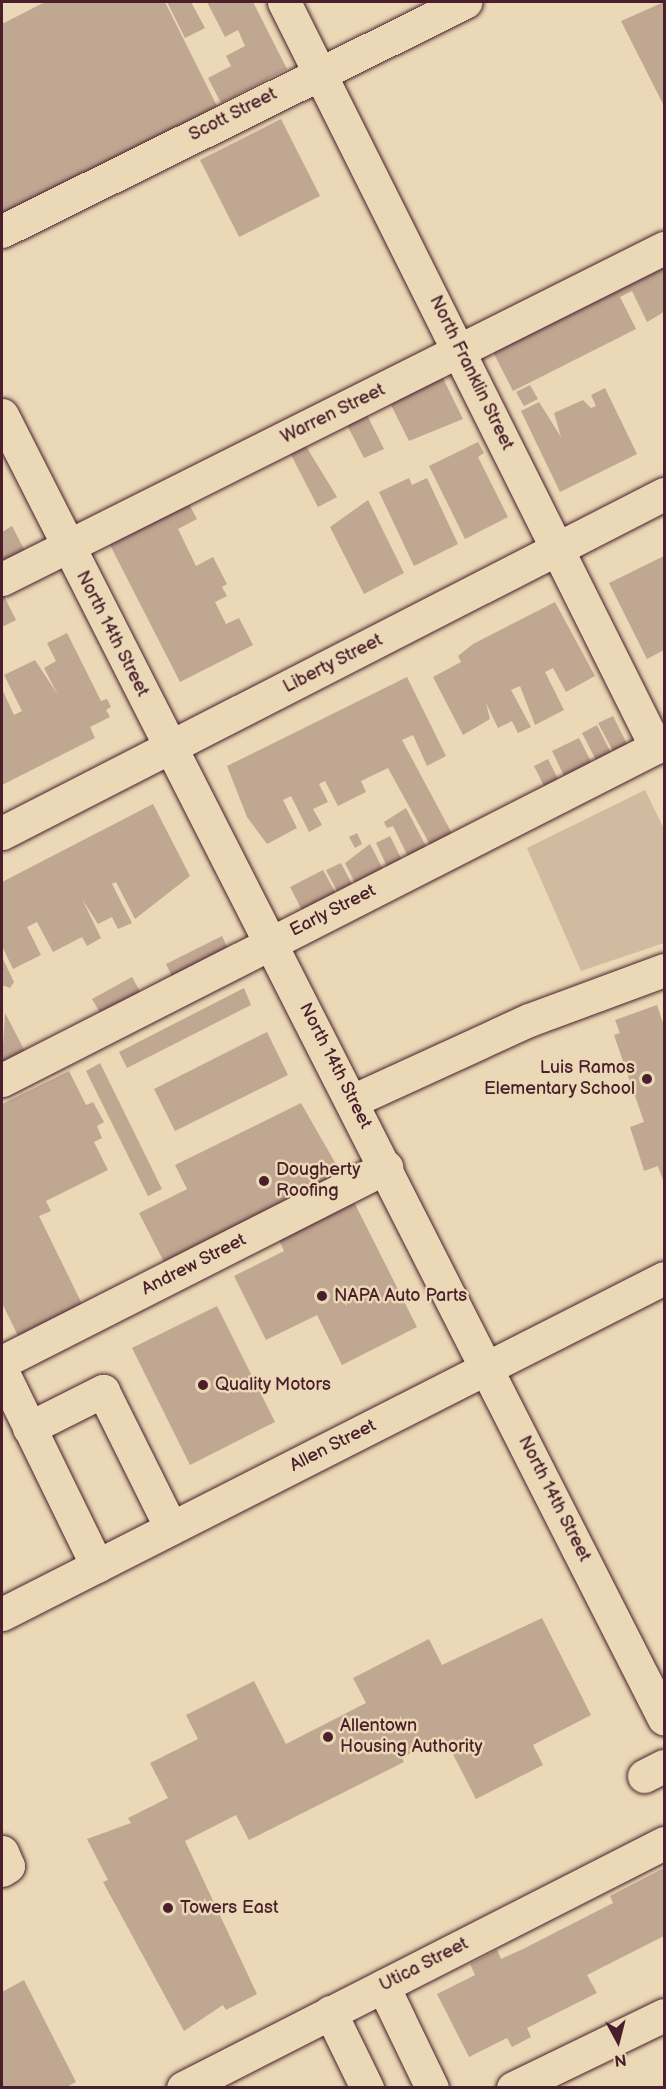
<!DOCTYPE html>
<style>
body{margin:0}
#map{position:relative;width:666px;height:2089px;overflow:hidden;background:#ebd8b6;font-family:"Balsamiq Sans",sans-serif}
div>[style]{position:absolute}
.green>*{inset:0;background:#d0baa0}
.building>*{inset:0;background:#c0a791}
.roads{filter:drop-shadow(0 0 2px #4a1f2b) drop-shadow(0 0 2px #4a1f2b)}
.minor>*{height:33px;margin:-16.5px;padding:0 16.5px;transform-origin:16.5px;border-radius:16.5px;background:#ebd8b6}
.dots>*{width:16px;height:16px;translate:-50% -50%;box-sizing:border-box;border:3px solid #ebd8b6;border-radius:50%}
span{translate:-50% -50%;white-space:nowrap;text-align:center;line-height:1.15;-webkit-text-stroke:5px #ebd8b6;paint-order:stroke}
.street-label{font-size:18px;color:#4a1f2b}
.poi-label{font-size:18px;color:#4a1f2b}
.right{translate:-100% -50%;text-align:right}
.left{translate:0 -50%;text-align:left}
.frame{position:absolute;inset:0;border:3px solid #4a1f2b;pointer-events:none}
.north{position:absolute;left:588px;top:2011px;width:60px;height:60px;-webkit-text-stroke:4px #ebd8b6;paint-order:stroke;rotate:173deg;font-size:16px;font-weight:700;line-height:24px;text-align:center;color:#4a1f2b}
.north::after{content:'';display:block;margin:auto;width:21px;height:27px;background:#4a1f2b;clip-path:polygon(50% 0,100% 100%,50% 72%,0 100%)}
</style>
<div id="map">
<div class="green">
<i style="clip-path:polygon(645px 790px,664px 829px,664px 943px,581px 971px,527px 848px)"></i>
</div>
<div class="building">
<i style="clip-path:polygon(45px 2px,165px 2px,217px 106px,2px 216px,2px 24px)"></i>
<i style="clip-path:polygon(167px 2px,191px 2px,205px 28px,185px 38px)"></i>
<i style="clip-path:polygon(207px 2px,253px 2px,287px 69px,221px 103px,208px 78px,231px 66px,226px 56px,245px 46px,238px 30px,225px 37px)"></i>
<i style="clip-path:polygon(664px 2px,664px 106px,621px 21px)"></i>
<i style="clip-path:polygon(281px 119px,320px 196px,239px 237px,200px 160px)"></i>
<i style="clip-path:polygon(664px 261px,664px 312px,647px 322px,632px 291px,620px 297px,636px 329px,513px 391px,491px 348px)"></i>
<i style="clip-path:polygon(440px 372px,463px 419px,409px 441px,387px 397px)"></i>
<i style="clip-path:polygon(530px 385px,538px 399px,524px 406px,516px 392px)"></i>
<i style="clip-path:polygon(605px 388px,637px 454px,560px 492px,521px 411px,539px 402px,561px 437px,554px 413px,583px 400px,591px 408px,596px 406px,591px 395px)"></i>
<i style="clip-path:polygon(366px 413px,384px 449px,364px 458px,346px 423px)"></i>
<i style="clip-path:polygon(478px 442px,484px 453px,478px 457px,508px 517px,465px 539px,429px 466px)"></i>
<i style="clip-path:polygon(304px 443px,337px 497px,318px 507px,289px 451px)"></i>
<i style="clip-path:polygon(409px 478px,412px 485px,427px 478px,458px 544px,414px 566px,379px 492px)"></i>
<i style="clip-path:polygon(368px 500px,404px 573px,364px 594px,330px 527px)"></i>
<i style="clip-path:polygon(189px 504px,197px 519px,178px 529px,196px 566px,213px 557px,227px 584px,222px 587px,227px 596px,215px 602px,226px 624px,239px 618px,253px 645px,180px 682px,110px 545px)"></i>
<i style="clip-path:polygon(12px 526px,27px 555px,2px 569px,2px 532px)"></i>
<i style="clip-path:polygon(664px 556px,664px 650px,647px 659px,609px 583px)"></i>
<i style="clip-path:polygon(2px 592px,16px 620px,2px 627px)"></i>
<i style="clip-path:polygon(555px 602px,595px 676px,566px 692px,553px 668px,545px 672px,564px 710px,535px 725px,520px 686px,511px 690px,531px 727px,518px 733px,512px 721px,498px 728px,486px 703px,490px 719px,463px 735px,433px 677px,461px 662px,458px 656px,473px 644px)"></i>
<i style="clip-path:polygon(67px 633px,101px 701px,107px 699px,111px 707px,106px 710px,110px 717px,90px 727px,95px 738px,2px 785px,2px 689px,14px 715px,22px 711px,4px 675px,35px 660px,58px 695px,44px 668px,56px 661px,47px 643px)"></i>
<i style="clip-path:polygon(407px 677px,446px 756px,427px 766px,413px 735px,402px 740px,456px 841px,434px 852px,388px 768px,361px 781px,366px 792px,338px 806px,325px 781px,319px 784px,328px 802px,313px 809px,322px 825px,309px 832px,291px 796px,283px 800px,297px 828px,267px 844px,247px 817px,227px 766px)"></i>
<i style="clip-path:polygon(613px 716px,629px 748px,615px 755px,598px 723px)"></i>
<i style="clip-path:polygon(597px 725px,613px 757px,598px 764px,582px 733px)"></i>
<i style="clip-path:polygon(579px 738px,594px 767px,566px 780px,552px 751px)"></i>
<i style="clip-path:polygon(548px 759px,560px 783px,546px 790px,534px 766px)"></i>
<i style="clip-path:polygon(153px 804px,190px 876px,135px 919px,116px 882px,112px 884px,132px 923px,118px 929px,112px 917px,98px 924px,82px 899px,101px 938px,87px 946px,82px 937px,53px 952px,37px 922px,27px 927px,41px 955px,13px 969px,2px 946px,2px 882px)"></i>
<i style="clip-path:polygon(406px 808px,431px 856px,412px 865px,393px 826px,387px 828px,384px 822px)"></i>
<i style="clip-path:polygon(357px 833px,362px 844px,355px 848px,349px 837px)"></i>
<i style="clip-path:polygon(390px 836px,404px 864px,389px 871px,376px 843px)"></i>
<i style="clip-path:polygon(370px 844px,386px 875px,358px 889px,345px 863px)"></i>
<i style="clip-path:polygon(341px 863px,354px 888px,339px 895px,326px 870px)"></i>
<i style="clip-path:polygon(323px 870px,338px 897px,304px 914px,290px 887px)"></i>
<i style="clip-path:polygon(222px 936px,231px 955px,175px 983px,166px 964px)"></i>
<i style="clip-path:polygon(2px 957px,14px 982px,10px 988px,2px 985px)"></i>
<i style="clip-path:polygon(132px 977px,143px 997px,103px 1018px,92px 999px)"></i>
<i style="clip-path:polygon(244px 988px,251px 1005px,127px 1068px,119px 1052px)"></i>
<i style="clip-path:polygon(657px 1005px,664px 1026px,664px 1183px,658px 1166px,644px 1171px,641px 1161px,630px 1127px,644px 1122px,614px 1035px,620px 1033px,615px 1020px)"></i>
<i style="clip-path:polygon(5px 1013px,28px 1057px,2px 1062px)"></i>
<i style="clip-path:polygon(267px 1032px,288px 1075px,175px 1131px,154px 1089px)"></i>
<i style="clip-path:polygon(100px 1063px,162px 1189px,148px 1196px,86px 1071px)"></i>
<i style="clip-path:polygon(69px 1071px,86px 1105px,93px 1102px,104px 1122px,97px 1126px,102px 1138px,94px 1142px,108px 1170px,46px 1201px,51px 1211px,39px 1216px,84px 1308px,20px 1340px,2px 1303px,2px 1104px)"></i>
<i style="clip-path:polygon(301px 1103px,341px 1173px,164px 1262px,139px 1213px,187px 1189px,175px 1165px)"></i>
<i style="clip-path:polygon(354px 1202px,417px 1327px,342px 1365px,317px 1315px,266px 1340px,234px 1276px,284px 1251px,279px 1240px)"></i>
<i style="clip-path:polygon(217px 1306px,275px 1422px,190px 1465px,132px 1348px)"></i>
<i style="clip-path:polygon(542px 1618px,591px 1715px,533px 1745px,543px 1765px,476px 1799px,444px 1737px,407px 1755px,404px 1748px,398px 1751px,404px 1762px,249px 1840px,236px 1815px,185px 1841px,257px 1994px,226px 2010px,223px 2005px,184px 2031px,103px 1882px,108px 1880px,87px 1839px,131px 1823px,128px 1818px,168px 1798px,150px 1763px,198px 1739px,186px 1715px,254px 1681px,286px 1744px,366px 1703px,353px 1678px,429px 1639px,442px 1665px)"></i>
<i style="clip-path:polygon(664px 1868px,664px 1936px,587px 1975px,597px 1993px,527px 2028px,531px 2037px,512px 2047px,507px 2038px,469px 2057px,437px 1994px,475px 1975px,470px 1964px,497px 1950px,501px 1959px,523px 1949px,613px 1903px,610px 1896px)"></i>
<i style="clip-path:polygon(24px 1980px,76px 2082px,65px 2088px,2px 2088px,2px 1992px)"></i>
</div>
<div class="roads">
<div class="minor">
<i style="left:284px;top:2px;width:833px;rotate:63.47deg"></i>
<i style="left:2px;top:231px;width:517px;rotate:-26.32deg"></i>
<i style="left:2px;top:415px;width:1462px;rotate:63.08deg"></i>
<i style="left:2px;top:579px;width:740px;rotate:-26.57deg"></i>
<i style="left:2px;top:833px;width:744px;rotate:-27.12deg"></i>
<i style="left:2px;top:1080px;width:743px;rotate:-26.98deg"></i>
<i style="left:352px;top:1101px;width:195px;rotate:-24.6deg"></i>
<i style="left:529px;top:1020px;width:144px;rotate:-20.3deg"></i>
<i style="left:2px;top:1362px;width:431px;rotate:-26.9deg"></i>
<i style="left:2px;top:1371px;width:217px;rotate:64deg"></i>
<i style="left:29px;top:1428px;width:83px;rotate:-26.6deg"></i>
<i style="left:103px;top:1391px;width:153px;rotate:63.6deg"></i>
<i style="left:2px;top:1614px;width:742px;rotate:-26.91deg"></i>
<i style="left:644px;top:1776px;width:22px;rotate:-27deg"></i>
<i style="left:2px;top:1852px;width:15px;rotate:67deg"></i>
<i style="left:8px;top:1866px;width:7px;rotate:146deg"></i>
<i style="left:383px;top:1986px;width:113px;rotate:64.3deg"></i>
<i style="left:330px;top:2012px;width:85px;rotate:64deg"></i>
<i style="left:183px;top:2088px;width:540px;rotate:-26.99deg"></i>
<i style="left:513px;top:2088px;width:168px;rotate:-25.8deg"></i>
</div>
</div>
<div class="dots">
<i style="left:647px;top:1079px;background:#4a1f2b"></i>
<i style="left:264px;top:1181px;background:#4a1f2b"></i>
<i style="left:322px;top:1296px;background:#4a1f2b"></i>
<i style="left:203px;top:1385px;background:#4a1f2b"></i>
<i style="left:328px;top:1737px;background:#4a1f2b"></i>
<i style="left:168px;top:1908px;background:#4a1f2b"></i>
</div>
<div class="street-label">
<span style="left:233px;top:115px;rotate:-27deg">Scott Street</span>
<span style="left:471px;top:373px;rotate:64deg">North Franklin Street</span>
<span style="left:333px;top:414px;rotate:-26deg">Warren Street</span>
<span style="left:112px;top:634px;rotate:63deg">North 14th Street</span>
<span style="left:333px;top:664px;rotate:-27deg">Liberty Street</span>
<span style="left:333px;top:911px;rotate:-27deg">Early Street</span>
<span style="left:335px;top:1066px;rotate:63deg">North 14th Street</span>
<span style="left:194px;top:1265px;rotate:-27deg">Andrew Street</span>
<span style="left:333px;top:1446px;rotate:-27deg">Allen Street</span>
<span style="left:554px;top:1499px;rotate:63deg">North 14th Street</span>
<span style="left:424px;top:1965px;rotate:-27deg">Utica Street</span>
</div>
<div class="poi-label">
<span class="right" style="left:635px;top:1079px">Luis Ramos<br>Elementary School</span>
<span class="left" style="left:276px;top:1181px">Dougherty<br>Roofing</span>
<span class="left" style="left:334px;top:1296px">NAPA Auto Parts</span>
<span class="left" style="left:215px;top:1385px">Quality Motors</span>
<span class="left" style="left:340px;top:1737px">Allentown<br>Housing Authority</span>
<span class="left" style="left:180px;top:1908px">Towers East</span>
</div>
<div class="frame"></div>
<div class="north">N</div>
</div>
